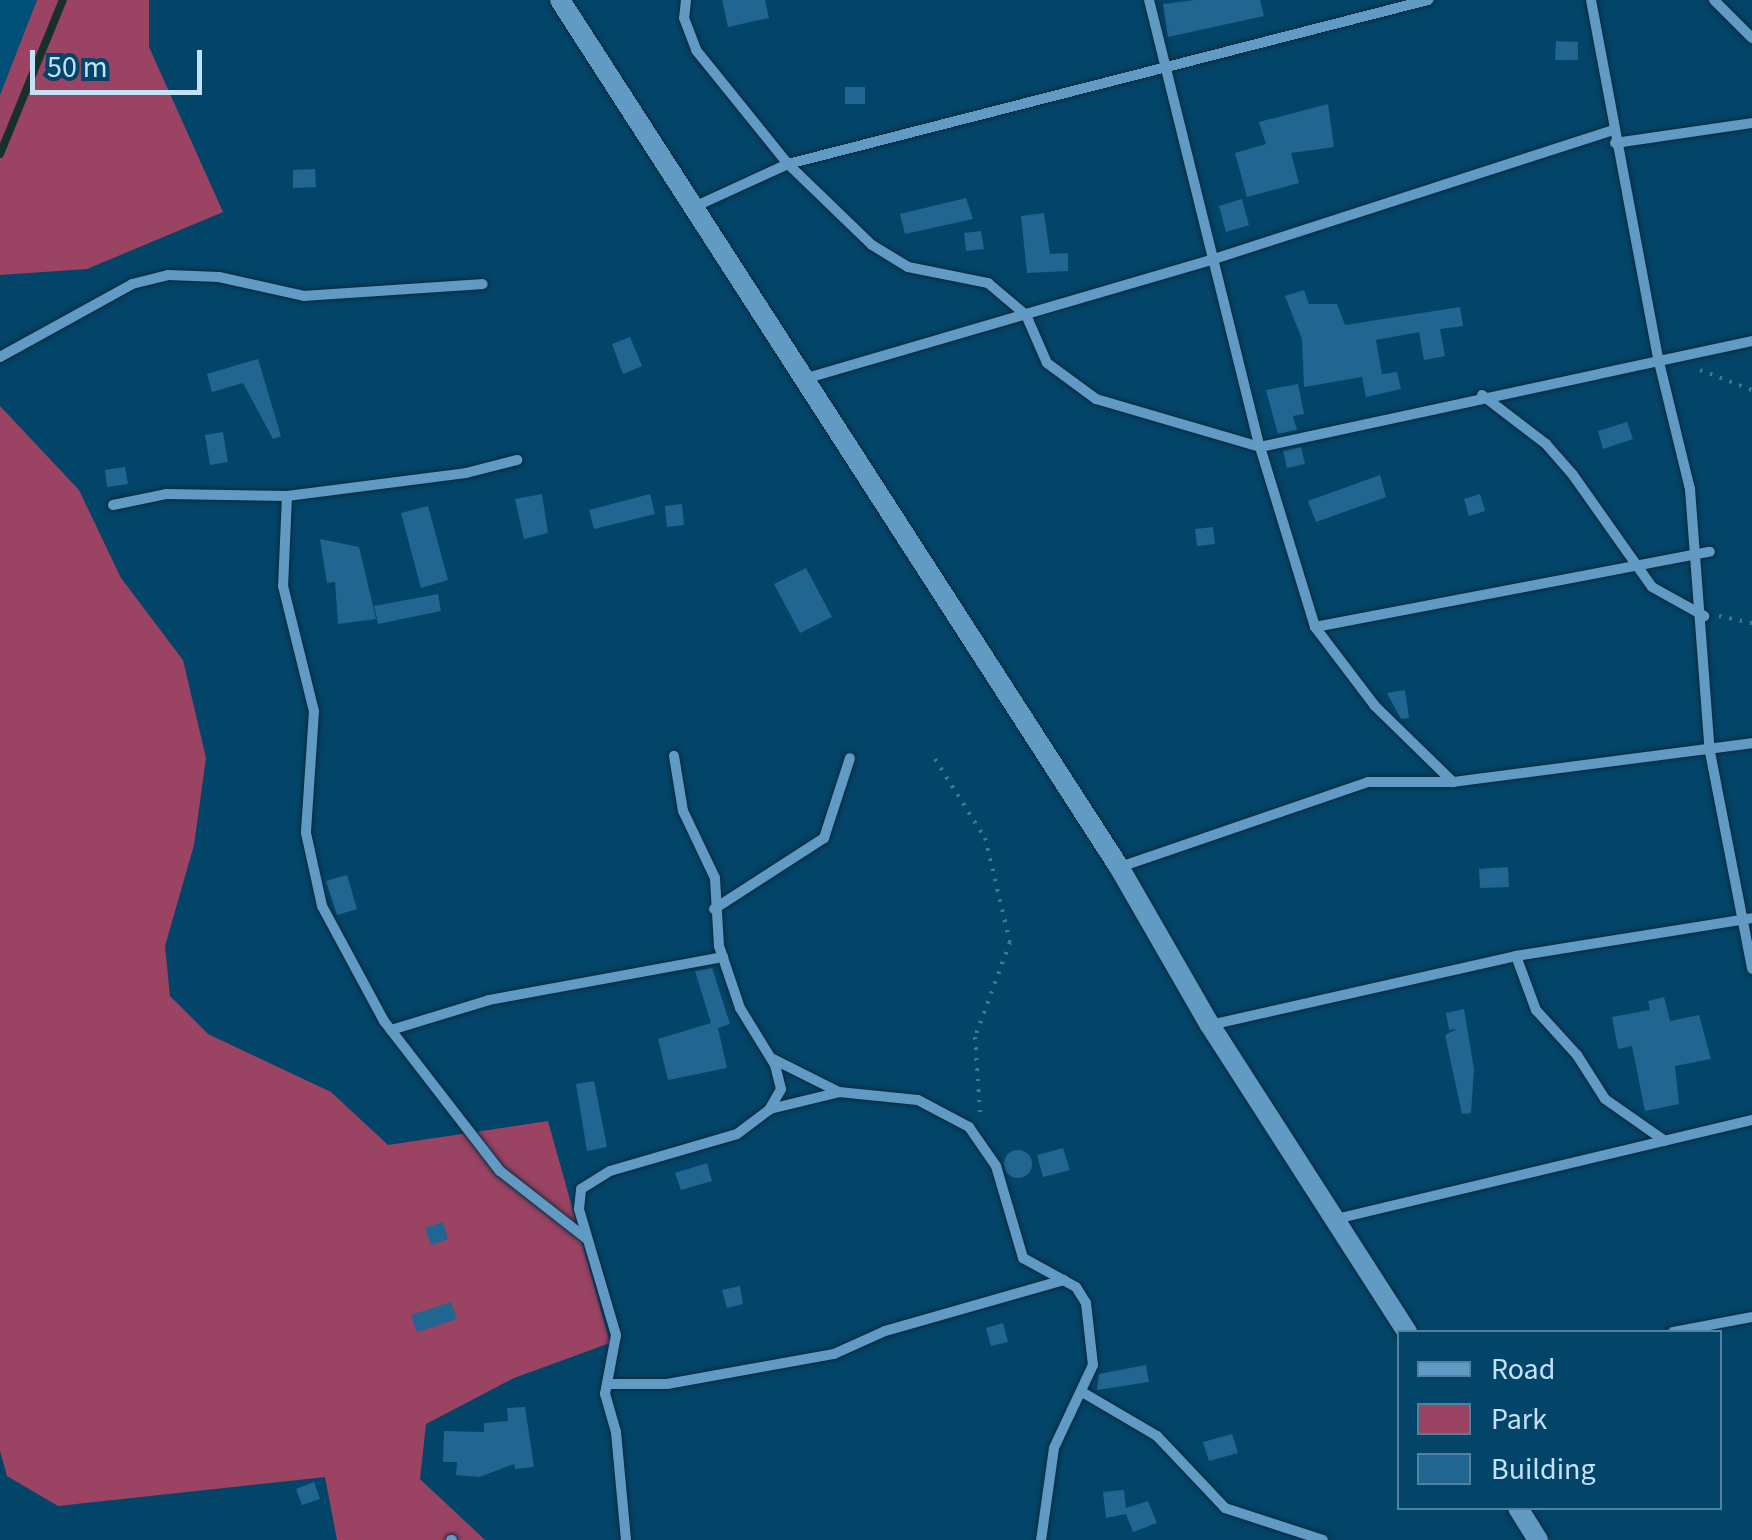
<!DOCTYPE html>
<style>
body{margin:0}
#map{position:relative;width:1752px;height:1540px;overflow:hidden;background:#034568;font-family:"Source Sans 3",sans-serif}
div>[style]{position:absolute}
.built>*{inset:0;background:#004f78}
.green>*{inset:0;background:#9a4362}
.stream>*{height:8px;margin:-4px;padding:0 4px;transform-origin:4px;border-radius:4px;background:#17302b}
.building>*{inset:0;background:#206691}
.round{border-radius:50%}
.path>*{height:4px;margin-top:-2px;transform-origin:0;background:repeating-linear-gradient(90deg,#427796 0 2.5px,transparent 0 10.5px)}
.roads{filter:drop-shadow(0 0 2px #0c2a3d) drop-shadow(0 0 2px #0c2a3d)}
.minor>*{height:10px;margin:-5px;padding:0 5px;transform-origin:5px;border-radius:5px;background:#619ac2}
.secondary>*{height:20px;margin:-10px;padding:0 10px;transform-origin:10px;border-radius:10px;background:#619ac2}
span{translate:-50% -50%;white-space:nowrap;text-align:center;line-height:1.15;-webkit-text-stroke:8px #034568;paint-order:stroke}
.legend{position:absolute;left:1397px;top:1330px;width:325px;height:180px;box-sizing:border-box;background:#034568;border:2px solid #5183a1;margin:0;padding:12px 18px;list-style:none;font-size:30px;color:#c5e1f7}
.legend li{display:flex;align-items:center;gap:20px;height:50px}
.legend b{width:50px;border:2px solid #5183a1}
.scale{position:absolute;left:30px;top:50px;width:172px;height:45px;box-sizing:border-box;border:5px solid #c5e1f7;border-top:0;padding-left:12px;font-size:30px;line-height:35px;white-space:nowrap;color:#c5e1f7;-webkit-text-stroke:8px #034568;paint-order:stroke}
</style>
<div id="map">
<div class="built">
<i style="clip-path:polygon(0 0,37px 0,0 95px)"></i>
</div>
<div class="green">
<i style="clip-path:polygon(37px 0,149px 0,149px 47px,223px 212px,87px 269px,0 275px,0 95px)"></i>
<i style="clip-path:polygon(0 406px,79px 490px,121px 578px,183px 660px,206px 758px,194px 845px,165px 946px,170px 996px,208px 1034px,331px 1092px,388px 1145px,548px 1121px,610px 1343px,514px 1378px,426px 1424px,420px 1479px,485px 1540px,337px 1540px,325px 1477px,58px 1506px,7px 1476px,0 1451px)"></i>
</div>
<div class="stream">
<i style="left:0;top:154px;width:166px;rotate:-67.8deg"></i>
</div>
<div class="building">
<i style="clip-path:polygon(722px 0,765px 0,769px 18px,728px 27px)"></i>
<i style="clip-path:polygon(1195px 0,1260px 0,1264px 16px,1168px 37px,1163px 4px)"></i>
<i style="clip-path:polygon(1556px 41px,1578px 42px,1578px 60px,1555px 60px)"></i>
<i style="clip-path:polygon(845px 87px,865px 87px,865px 104px,845px 104px)"></i>
<i style="clip-path:polygon(1328px 104px,1334px 147px,1291px 153px,1299px 183px,1247px 197px,1235px 153px,1266px 144px,1259px 122px)"></i>
<i style="clip-path:polygon(315px 169px,316px 187px,293px 188px,293px 170px)"></i>
<i style="clip-path:polygon(966px 198px,973px 219px,905px 234px,900px 214px)"></i>
<i style="clip-path:polygon(1242px 199px,1249px 225px,1226px 232px,1219px 206px)"></i>
<i style="clip-path:polygon(1044px 213px,1050px 254px,1068px 253px,1068px 271px,1027px 273px,1021px 216px)"></i>
<i style="clip-path:polygon(981px 231px,984px 249px,966px 251px,964px 233px)"></i>
<i style="clip-path:polygon(1304px 290px,1309px 304px,1337px 304px,1345px 325px,1460px 307px,1463px 326px,1440px 329px,1445px 356px,1424px 360px,1419px 332px,1376px 340px,1382px 374px,1397px 372px,1401px 389px,1366px 397px,1362px 377px,1304px 387px,1302px 339px,1285px 296px)"></i>
<i style="clip-path:polygon(630px 337px,642px 366px,623px 374px,612px 344px)"></i>
<i style="clip-path:polygon(258px 359px,281px 436px,273px 439px,243px 383px,212px 392px,207px 374px)"></i>
<i style="clip-path:polygon(1298px 384px,1304px 414px,1293px 416px,1297px 430px,1278px 434px,1266px 390px)"></i>
<i style="clip-path:polygon(1627px 422px,1633px 439px,1603px 449px,1598px 431px)"></i>
<i style="clip-path:polygon(223px 432px,228px 462px,210px 465px,205px 435px)"></i>
<i style="clip-path:polygon(1301px 447px,1305px 464px,1287px 468px,1283px 451px)"></i>
<i style="clip-path:polygon(125px 467px,128px 484px,107px 487px,105px 470px)"></i>
<i style="clip-path:polygon(1380px 475px,1386px 497px,1316px 522px,1308px 501px)"></i>
<i style="clip-path:polygon(542px 494px,548px 533px,524px 539px,515px 499px)"></i>
<i style="clip-path:polygon(650px 494px,655px 514px,594px 529px,589px 510px)"></i>
<i style="clip-path:polygon(1480px 494px,1485px 511px,1469px 516px,1464px 499px)"></i>
<i style="clip-path:polygon(682px 504px,684px 525px,667px 527px,665px 506px)"></i>
<i style="clip-path:polygon(428px 506px,448px 580px,421px 588px,401px 513px)"></i>
<i style="clip-path:polygon(1213px 527px,1215px 544px,1197px 546px,1195px 529px)"></i>
<i style="clip-path:polygon(320px 539px,359px 547px,376px 619px,338px 624px,335px 582px,327px 583px)"></i>
<i style="clip-path:polygon(806px 568px,832px 617px,800px 633px,774px 584px)"></i>
<i style="clip-path:polygon(438px 594px,441px 611px,378px 624px,374px 606px)"></i>
<i style="clip-path:polygon(1405px 690px,1409px 718px,1401px 719px,1387px 693px)"></i>
<i style="clip-path:polygon(1508px 867px,1509px 887px,1480px 888px,1479px 869px)"></i>
<i style="clip-path:polygon(347px 875px,357px 909px,337px 915px,326px 881px)"></i>
<i style="clip-path:polygon(712px 968px,730px 1024px,718px 1028px,727px 1068px,668px 1080px,658px 1039px,711px 1023px,695px 971px)"></i>
<i style="clip-path:polygon(1664px 997px,1670px 1021px,1699px 1015px,1711px 1059px,1675px 1066px,1679px 1104px,1645px 1111px,1632px 1046px,1618px 1049px,1612px 1017px,1650px 1010px,1648px 1001px)"></i>
<i style="clip-path:polygon(1464px 1009px,1474px 1069px,1471px 1113px,1462px 1114px,1445px 1035px,1457px 1029px,1449px 1030px,1446px 1013px)"></i>
<i style="clip-path:polygon(594px 1081px,607px 1147px,587px 1151px,576px 1084px)"></i>
<i style="clip-path:polygon(1063px 1148px,1070px 1170px,1043px 1177px,1037px 1155px)"></i>
<i class="round" style="left:1004px;top:1150px;width:28px;height:28px"></i>
<i style="clip-path:polygon(707px 1163px,712px 1181px,681px 1190px,675px 1173px)"></i>
<i style="clip-path:polygon(443px 1222px,448px 1239px,431px 1245px,425px 1228px)"></i>
<i style="clip-path:polygon(740px 1286px,743px 1304px,727px 1308px,722px 1290px)"></i>
<i style="clip-path:polygon(451px 1302px,457px 1319px,417px 1332px,411px 1315px)"></i>
<i style="clip-path:polygon(1003px 1323px,1008px 1342px,991px 1346px,986px 1328px)"></i>
<i style="clip-path:polygon(1146px 1365px,1149px 1382px,1097px 1390px,1099px 1374px)"></i>
<i style="clip-path:polygon(525px 1407px,534px 1467px,515px 1469px,514px 1464px,479px 1477px,456px 1475px,457px 1462px,443px 1462px,444px 1431px,484px 1432px,484px 1423px,508px 1421px,507px 1408px)"></i>
<i style="clip-path:polygon(1232px 1434px,1238px 1453px,1209px 1461px,1203px 1442px)"></i>
<i style="clip-path:polygon(314px 1482px,320px 1499px,302px 1505px,296px 1489px)"></i>
<i style="clip-path:polygon(1124px 1490px,1126px 1508px,1148px 1501px,1157px 1523px,1133px 1532px,1126px 1514px,1106px 1518px,1103px 1492px)"></i>
</div>
<div class="path">
<i style="left:1700px;top:370px;width:56px;rotate:21deg"></i>
<i style="left:1719px;top:616px;width:34px;rotate:12deg"></i>
<i style="left:935px;top:759px;width:93px;rotate:57.7deg"></i>
<i style="left:985px;top:838px;width:107px;rotate:76.5deg"></i>
<i style="left:1010px;top:942px;width:101px;rotate:110.2deg"></i>
<i style="left:975px;top:1037px;width:75px;rotate:86.2deg"></i>
</div>
<div class="roads">
<div class="minor">
<i style="left:686px;top:0;width:18px;rotate:96deg"></i>
<i style="left:684px;top:18px;width:34px;rotate:69deg"></i>
<i style="left:696px;top:50px;width:146px;rotate:51.1deg"></i>
<i style="left:788px;top:164px;width:117px;rotate:44deg"></i>
<i style="left:872px;top:245px;width:42px;rotate:31.4deg"></i>
<i style="left:908px;top:267px;width:82px;rotate:11.3deg"></i>
<i style="left:988px;top:283px;width:50px;rotate:40.1deg"></i>
<i style="left:1026px;top:315px;width:52px;rotate:66.4deg"></i>
<i style="left:1047px;top:363px;width:61px;rotate:36.3deg"></i>
<i style="left:1096px;top:399px;width:171px;rotate:16.3deg"></i>
<i style="left:1260px;top:447px;width:503px;rotate:-12.16deg"></i>
<i style="left:1149px;top:0;width:461px;rotate:76.1deg"></i>
<i style="left:1260px;top:447px;width:188px;rotate:73deg"></i>
<i style="left:1315px;top:627px;width:99px;rotate:52.8deg"></i>
<i style="left:1375px;top:706px;width:109px;rotate:44.3deg"></i>
<i style="left:1591px;top:0;width:368px;rotate:79.4deg"></i>
<i style="left:1659px;top:362px;width:131px;rotate:76.3deg"></i>
<i style="left:1690px;top:489px;width:264px;rotate:85.7deg"></i>
<i style="left:1710px;top:752px;width:221px;rotate:79deg"></i>
<i style="left:1714px;top:0;width:54px;rotate:45deg"></i>
<i style="left:1615px;top:143px;width:138px;rotate:-8.3deg"></i>
<i style="left:694px;top:207px;width:103px;rotate:-24.6deg"></i>
<i style="left:788px;top:164px;width:661px;rotate:-14.37deg"></i>
<i style="left:0;top:357px;width:151px;rotate:-28.9deg"></i>
<i style="left:132px;top:284px;width:37px;rotate:-14deg"></i>
<i style="left:168px;top:275px;width:51px;rotate:2.2deg"></i>
<i style="left:219px;top:277px;width:87px;rotate:12.6deg"></i>
<i style="left:304px;top:296px;width:179px;rotate:-3.8deg"></i>
<i style="left:804px;top:379px;width:424px;rotate:-16.3deg"></i>
<i style="left:1211px;top:260px;width:422px;rotate:-17.9deg"></i>
<i style="left:1482px;top:395px;width:81px;rotate:37.4deg"></i>
<i style="left:1546px;top:444px;width:41px;rotate:48.9deg"></i>
<i style="left:1573px;top:475px;width:137px;rotate:54.8deg"></i>
<i style="left:1652px;top:587px;width:60px;rotate:29.1deg"></i>
<i style="left:287px;top:496px;width:90px;rotate:92.5deg"></i>
<i style="left:283px;top:586px;width:129px;rotate:76.1deg"></i>
<i style="left:314px;top:711px;width:122px;rotate:93.8deg"></i>
<i style="left:306px;top:833px;width:75px;rotate:77.6deg"></i>
<i style="left:322px;top:906px;width:131px;rotate:61.7deg"></i>
<i style="left:384px;top:1021px;width:190px;rotate:52.3deg"></i>
<i style="left:500px;top:1171px;width:110px;rotate:38deg"></i>
<i style="left:113px;top:505px;width:54px;rotate:-11.7deg"></i>
<i style="left:166px;top:494px;width:121px;rotate:0.9deg"></i>
<i style="left:287px;top:496px;width:180px;rotate:-7.3deg"></i>
<i style="left:466px;top:473px;width:53px;rotate:-14.3deg"></i>
<i style="left:1315px;top:627px;width:402px;rotate:-10.8deg"></i>
<i style="left:1120px;top:867px;width:262px;rotate:-18.9deg"></i>
<i style="left:1368px;top:782px;width:85px"></i>
<i style="left:1453px;top:782px;width:302px;rotate:-7.4deg"></i>
<i style="left:714px;top:909px;width:131px;rotate:-32.8deg"></i>
<i style="left:824px;top:838px;width:84px;rotate:-72deg"></i>
<i style="left:1516px;top:956px;width:58px;rotate:69.7deg"></i>
<i style="left:1536px;top:1010px;width:61px;rotate:47.7deg"></i>
<i style="left:1577px;top:1055px;width:52px;rotate:57.5deg"></i>
<i style="left:1605px;top:1099px;width:73px;rotate:35deg"></i>
<i style="left:1210px;top:1025px;width:314px;rotate:-12.7deg"></i>
<i style="left:1516px;top:956px;width:239px;rotate:-9.1deg"></i>
<i style="left:391px;top:1030px;width:102px;rotate:-17deg"></i>
<i style="left:489px;top:1000px;width:238px;rotate:-10.4deg"></i>
<i style="left:773px;top:1059px;width:74px;rotate:26.6deg"></i>
<i style="left:839px;top:1092px;width:79px;rotate:5.8deg"></i>
<i style="left:918px;top:1100px;width:58px;rotate:27.9deg"></i>
<i style="left:969px;top:1127px;width:47px;rotate:55.3deg"></i>
<i style="left:996px;top:1166px;width:96px;rotate:73.6deg"></i>
<i style="left:1023px;top:1258px;width:60px;rotate:28.7deg"></i>
<i style="left:1076px;top:1287px;width:19px;rotate:58deg"></i>
<i style="left:1086px;top:1303px;width:62px;rotate:83.6deg"></i>
<i style="left:1093px;top:1365px;width:92px;rotate:115.2deg"></i>
<i style="left:1054px;top:1448px;width:93px;rotate:98deg"></i>
<i style="left:770px;top:1109px;width:68px;rotate:-13.6deg"></i>
<i style="left:1336px;top:1219px;width:428px;rotate:-13.4deg"></i>
<i style="left:1673px;top:1332px;width:80px;rotate:-10.8deg"></i>
<i style="left:608px;top:1384px;width:59px"></i>
<i style="left:667px;top:1384px;width:170px;rotate:-10.2deg"></i>
<i style="left:834px;top:1354px;width:56px;rotate:-24.3deg"></i>
<i style="left:885px;top:1331px;width:186px;rotate:-15.9deg"></i>
<i style="left:1082px;top:1392px;width:87px;rotate:30.4deg"></i>
<i style="left:1157px;top:1436px;width:99px;rotate:46.6deg"></i>
<i style="left:1225px;top:1508px;width:103px;rotate:18.1deg"></i>
<i style="left:451px;top:1540px;width:1px"></i>
<i style="left:626px;top:1540px;width:108px;rotate:-95.3deg"></i>
<i style="left:616px;top:1432px;width:40px;rotate:-106deg"></i>
<i style="left:605px;top:1394px;width:60px;rotate:-79.4deg"></i>
<i style="left:616px;top:1335px;width:131px;rotate:-106.4deg"></i>
<i style="left:579px;top:1209px;width:20px;rotate:-84deg"></i>
<i style="left:581px;top:1189px;width:34px;rotate:-32deg"></i>
<i style="left:610px;top:1171px;width:132px;rotate:-16.2deg"></i>
<i style="left:737px;top:1134px;width:40px;rotate:-37deg"></i>
<i style="left:769px;top:1110px;width:24px;rotate:-60deg"></i>
<i style="left:781px;top:1089px;width:25px;rotate:-104deg"></i>
<i style="left:775px;top:1065px;width:67px;rotate:-121.6deg"></i>
<i style="left:740px;top:1008px;width:65px;rotate:-108.7deg"></i>
<i style="left:719px;top:946px;width:68px;rotate:-93.4deg"></i>
<i style="left:715px;top:878px;width:74px;rotate:-115.5deg"></i>
<i style="left:683px;top:811px;width:56px;rotate:-99.3deg"></i>
</div>
<div class="secondary">
<i style="left:560px;top:0;width:1032px;rotate:57.19deg"></i>
<i style="left:1119px;top:867px;width:182px;rotate:60.1deg"></i>
<i style="left:1210px;top:1025px;width:365px;rotate:57.3deg"></i>
<i style="left:1518px;top:1508px;width:38px;rotate:58deg"></i>
</div>
</div>
<ul class="legend">
<li><b style="height:12px;background:#619ac2"></b>Road</li>
<li><b style="height:28px;background:#9a4362"></b>Park</li>
<li><b style="height:28px;background:#206691"></b>Building</li>
</ul>
<div class="scale">50 m</div>
</div>
